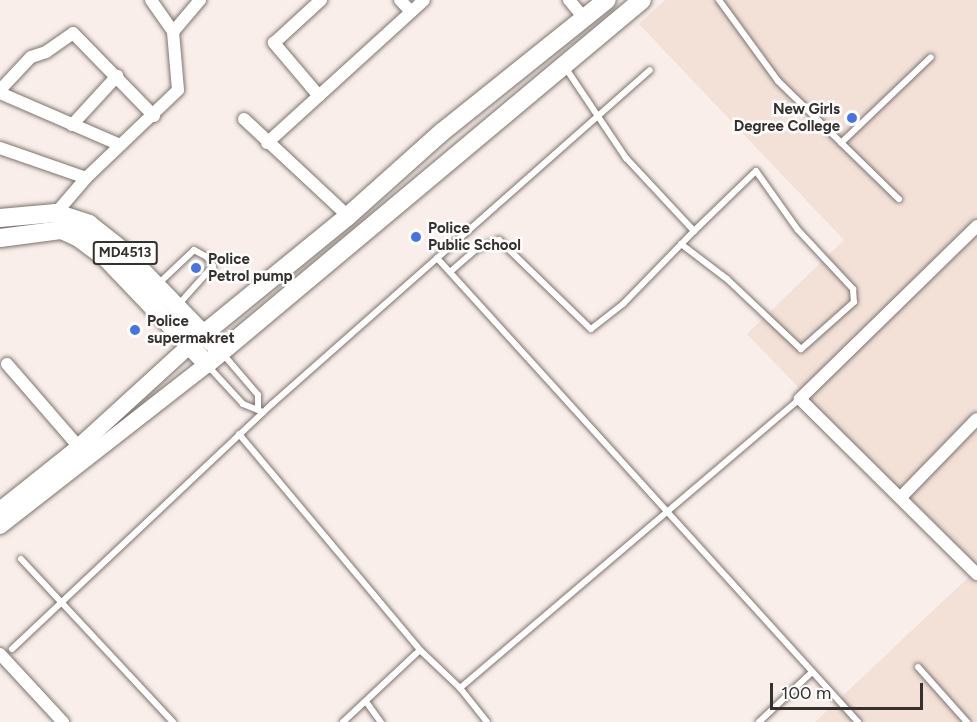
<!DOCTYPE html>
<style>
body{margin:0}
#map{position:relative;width:977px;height:722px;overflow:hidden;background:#f9eee9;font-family:Figtree,sans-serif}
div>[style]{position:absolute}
.built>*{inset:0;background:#f3e1d8}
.roads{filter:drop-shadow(0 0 2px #7d746f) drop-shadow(0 0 2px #7d746f)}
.lane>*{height:6px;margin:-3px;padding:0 3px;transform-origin:3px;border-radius:3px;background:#fff}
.street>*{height:12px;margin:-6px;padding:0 6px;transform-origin:6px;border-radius:6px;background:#fff}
.secondary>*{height:16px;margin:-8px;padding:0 8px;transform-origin:8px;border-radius:8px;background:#fff}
.primary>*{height:18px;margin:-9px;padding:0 9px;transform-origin:9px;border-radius:9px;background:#fff}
.dots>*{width:16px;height:16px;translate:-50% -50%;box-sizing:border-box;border:3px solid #fefefe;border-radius:50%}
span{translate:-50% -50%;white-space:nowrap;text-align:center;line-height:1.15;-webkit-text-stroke:5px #fefefe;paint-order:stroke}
.shield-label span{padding:2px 4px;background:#fefefe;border:2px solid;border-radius:4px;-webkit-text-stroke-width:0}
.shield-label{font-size:14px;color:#35312f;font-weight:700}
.poi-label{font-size:15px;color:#35312f;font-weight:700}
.right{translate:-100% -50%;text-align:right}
.left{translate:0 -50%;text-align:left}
.scale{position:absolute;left:770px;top:683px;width:153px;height:27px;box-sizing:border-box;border:3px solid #35312f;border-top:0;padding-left:8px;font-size:18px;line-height:21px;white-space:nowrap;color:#35312f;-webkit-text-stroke:4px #fefefe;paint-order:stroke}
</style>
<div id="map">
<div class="built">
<i style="clip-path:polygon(665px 0,977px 0,977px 722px,815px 722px,975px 571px,747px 334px,844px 240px,639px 24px)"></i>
</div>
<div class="roads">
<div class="lane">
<i style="left:719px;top:0;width:100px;rotate:53.9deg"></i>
<i style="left:778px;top:81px;width:169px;rotate:44.3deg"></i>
<i style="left:565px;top:67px;width:110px;rotate:56.2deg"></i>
<i style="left:626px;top:158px;width:100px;rotate:47deg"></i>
<i style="left:841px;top:143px;width:124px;rotate:-43.7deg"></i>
<i style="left:437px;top:258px;width:627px;rotate:47.78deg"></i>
<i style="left:450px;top:272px;width:35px;rotate:-41deg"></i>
<i style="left:476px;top:249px;width:25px;rotate:-21deg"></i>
<i style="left:499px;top:240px;width:128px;rotate:44.1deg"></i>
<i style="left:591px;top:329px;width:41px;rotate:-38deg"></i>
<i style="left:623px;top:304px;width:102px;rotate:-45.8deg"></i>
<i style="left:694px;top:231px;width:86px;rotate:-44.1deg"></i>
<i style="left:756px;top:171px;width:72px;rotate:54.6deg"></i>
<i style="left:798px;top:230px;width:81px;rotate:47deg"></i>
<i style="left:853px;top:289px;width:13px;rotate:86deg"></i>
<i style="left:854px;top:302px;width:71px;rotate:138.4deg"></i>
<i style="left:801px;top:349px;width:102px;rotate:-136.6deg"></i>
<i style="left:727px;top:279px;width:58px;rotate:-142.7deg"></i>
<i style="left:157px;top:285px;width:51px;rotate:-43.4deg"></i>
<i style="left:194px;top:250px;width:15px;rotate:28deg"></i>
<i style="left:207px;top:257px;width:11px;rotate:56deg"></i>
<i style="left:213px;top:266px;width:51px;rotate:131.8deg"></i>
<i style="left:223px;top:354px;width:54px;rotate:49.5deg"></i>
<i style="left:258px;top:395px;width:12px;rotate:90deg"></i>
<i style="left:209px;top:367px;width:50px;rotate:47.4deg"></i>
<i style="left:243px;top:404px;width:22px;rotate:22deg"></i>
<i style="left:239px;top:434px;width:282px;rotate:50deg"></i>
<i style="left:420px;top:650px;width:55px;rotate:43.5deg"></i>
<i style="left:460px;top:688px;width:43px;rotate:51.5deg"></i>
<i style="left:21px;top:559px;width:223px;rotate:47deg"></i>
<i style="left:12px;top:649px;width:357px;rotate:-43.3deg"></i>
<i style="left:272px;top:404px;width:504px;rotate:-41.46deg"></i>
<i style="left:918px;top:667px;width:74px;rotate:48.3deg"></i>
<i style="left:460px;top:688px;width:446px;rotate:-40.4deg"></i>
<i style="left:367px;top:703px;width:24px;rotate:54deg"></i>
<i style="left:343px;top:722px;width:105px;rotate:-43.1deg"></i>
<i style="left:759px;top:722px;width:73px;rotate:-43.3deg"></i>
</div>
<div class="street">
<i style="left:151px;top:0;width:39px;rotate:55deg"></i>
<i style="left:400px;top:0;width:16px;rotate:47deg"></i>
<i style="left:569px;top:0;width:23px;rotate:50deg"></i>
<i style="left:0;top:90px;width:45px;rotate:-46.8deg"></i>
<i style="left:31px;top:57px;width:16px;rotate:-18deg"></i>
<i style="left:46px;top:52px;width:33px;rotate:-35deg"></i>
<i style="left:73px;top:33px;width:116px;rotate:45.7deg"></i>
<i style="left:0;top:93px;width:131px;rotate:23.4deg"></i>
<i style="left:319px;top:96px;width:70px;rotate:-130.3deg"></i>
<i style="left:274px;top:43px;width:64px;rotate:-42.5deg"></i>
<i style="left:244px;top:119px;width:142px;rotate:43deg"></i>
<i style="left:72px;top:125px;width:67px;rotate:-47.4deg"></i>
<i style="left:267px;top:143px;width:212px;rotate:-42.3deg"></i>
<i style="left:0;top:148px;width:91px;rotate:19.2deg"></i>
<i style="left:56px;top:213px;width:46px;rotate:-49.4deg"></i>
<i style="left:86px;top:178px;width:127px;rotate:-43.7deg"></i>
<i style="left:178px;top:90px;width:58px;rotate:-94.9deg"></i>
<i style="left:173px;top:32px;width:42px;rotate:-49.8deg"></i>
<i style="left:977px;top:226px;width:248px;rotate:135.7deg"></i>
<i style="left:800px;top:399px;width:249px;rotate:44.7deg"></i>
<i style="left:7px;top:364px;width:110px;rotate:49.1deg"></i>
<i style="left:902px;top:496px;width:107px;rotate:-45.8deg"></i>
<i style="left:0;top:654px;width:93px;rotate:47.2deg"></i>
</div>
<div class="secondary">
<i style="left:0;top:510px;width:95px;rotate:-38.6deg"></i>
<i style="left:74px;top:451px;width:157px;rotate:-42.4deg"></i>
<i style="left:0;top:526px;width:263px;rotate:-38deg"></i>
</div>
<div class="primary">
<i style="left:0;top:218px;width:56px;rotate:-5.1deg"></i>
<i style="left:56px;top:213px;width:35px;rotate:18deg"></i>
<i style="left:89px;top:224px;width:42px;rotate:38.2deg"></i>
<i style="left:122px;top:250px;width:129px;rotate:45.9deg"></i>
<i style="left:0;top:238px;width:63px;rotate:-7.4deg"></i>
<i style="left:62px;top:230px;width:19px;rotate:25deg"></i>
<i style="left:79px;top:238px;width:36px;rotate:37deg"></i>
<i style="left:108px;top:260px;width:144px;rotate:46.4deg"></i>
<i style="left:207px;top:364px;width:567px;rotate:-39.92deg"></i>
<i style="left:190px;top:345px;width:204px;rotate:-39.2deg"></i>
<i style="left:348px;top:216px;width:126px;rotate:-41.8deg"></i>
<i style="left:442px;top:132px;width:211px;rotate:-38.7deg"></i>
</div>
</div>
<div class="dots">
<i style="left:852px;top:118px;background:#4773e5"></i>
<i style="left:416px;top:237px;background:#4773e5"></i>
<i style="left:196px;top:268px;background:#4773e5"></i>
<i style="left:135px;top:330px;background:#4773e5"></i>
</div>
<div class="shield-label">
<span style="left:125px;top:253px">MD4513</span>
</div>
<div class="poi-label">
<span class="right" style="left:840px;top:118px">New Girls<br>Degree College</span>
<span class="left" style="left:428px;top:237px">Police<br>Public School</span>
<span class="left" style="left:208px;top:268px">Police<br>Petrol pump</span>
<span class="left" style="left:147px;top:330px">Police<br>supermakret</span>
</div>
<div class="scale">100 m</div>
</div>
